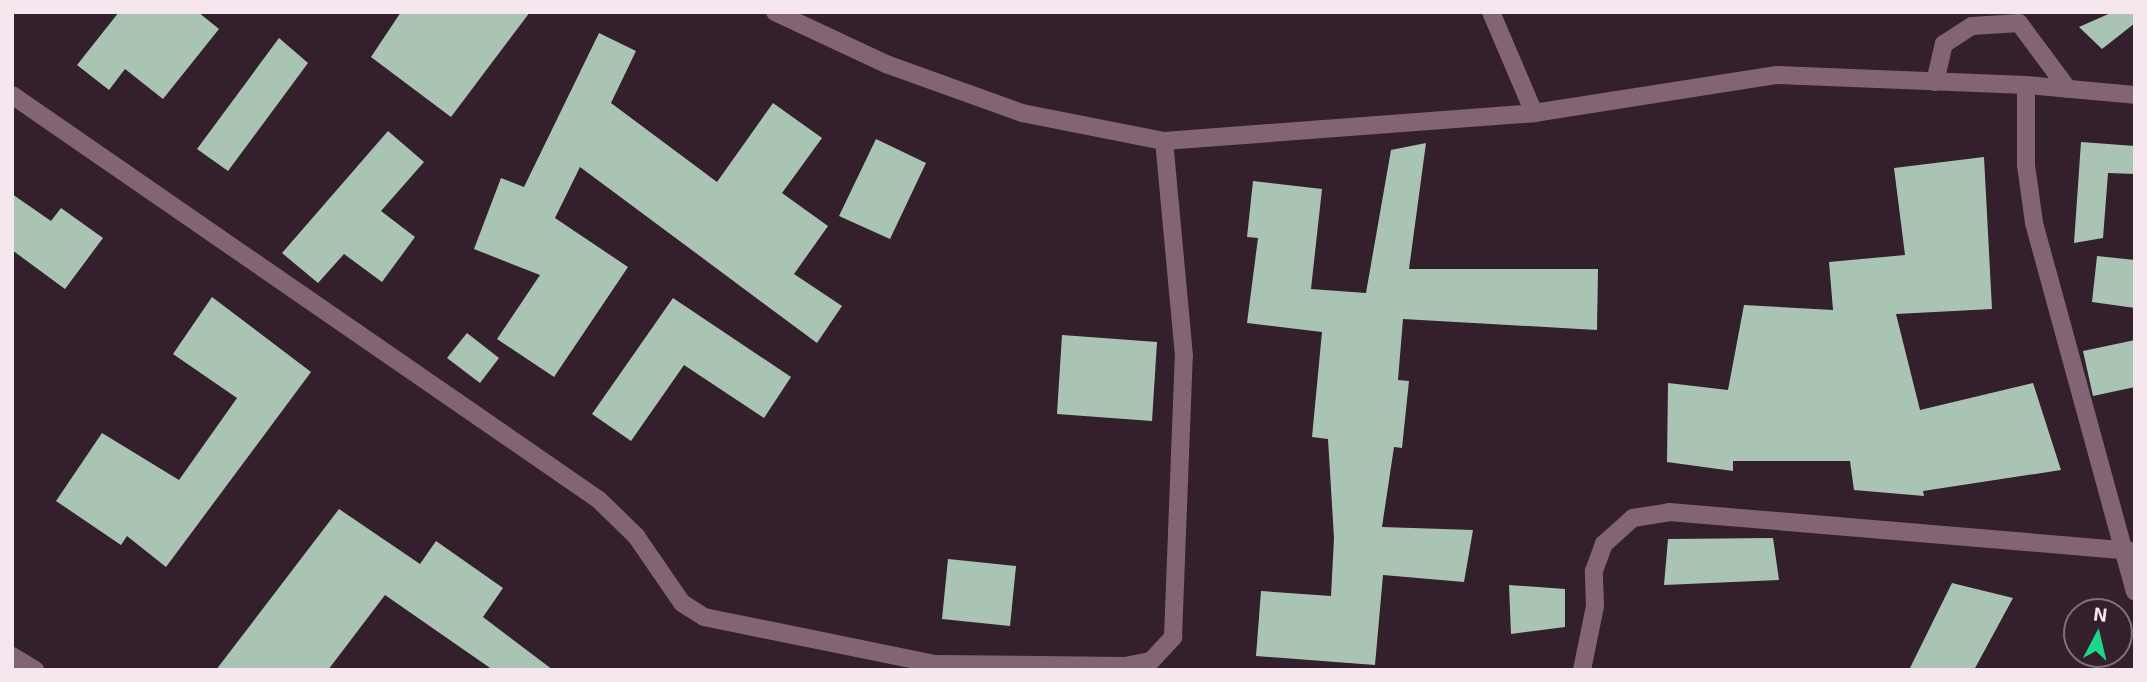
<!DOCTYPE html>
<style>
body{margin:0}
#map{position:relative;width:2147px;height:682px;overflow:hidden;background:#34202c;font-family:"Exo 2",sans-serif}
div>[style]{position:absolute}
.building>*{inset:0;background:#aac4b3}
.service>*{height:18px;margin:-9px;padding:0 9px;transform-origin:9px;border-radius:9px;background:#836475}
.minor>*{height:18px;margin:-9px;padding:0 9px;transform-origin:9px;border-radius:9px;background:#836475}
.tertiary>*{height:18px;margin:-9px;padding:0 9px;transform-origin:9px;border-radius:9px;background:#836475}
span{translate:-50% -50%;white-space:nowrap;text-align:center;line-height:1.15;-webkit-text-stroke:7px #34202c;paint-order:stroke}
.frame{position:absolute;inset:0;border:14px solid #f6e7ef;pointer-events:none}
.north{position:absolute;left:2063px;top:598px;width:70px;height:70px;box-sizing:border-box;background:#34202c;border:2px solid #82707a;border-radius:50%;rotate:7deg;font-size:19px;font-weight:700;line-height:28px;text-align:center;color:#f6e7ef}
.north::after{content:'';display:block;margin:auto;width:24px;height:32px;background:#19d989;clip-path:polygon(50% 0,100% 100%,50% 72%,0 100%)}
</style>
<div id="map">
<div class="building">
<i style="clip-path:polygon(119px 12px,198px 12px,219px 29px,163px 99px,125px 69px,109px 90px,77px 65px)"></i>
<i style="clip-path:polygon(401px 12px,530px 12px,451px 117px,371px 57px)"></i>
<i style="clip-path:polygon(2113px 12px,2135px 12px,2135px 23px,2102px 49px,2079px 27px)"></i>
<i style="clip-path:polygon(599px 33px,636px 51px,611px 103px,717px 182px,773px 103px,822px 138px,782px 193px,828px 226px,794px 274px,842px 306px,817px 343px,580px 167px,555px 218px,628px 267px,554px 377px,497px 339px,540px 275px,474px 249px,501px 178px,524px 187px)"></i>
<i style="clip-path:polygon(279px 38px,308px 63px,228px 171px,197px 149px)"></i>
<i style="clip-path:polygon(388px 131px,424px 162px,381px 211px,415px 237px,382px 282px,344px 254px,318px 283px,282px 253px)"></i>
<i style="clip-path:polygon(876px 139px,926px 163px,890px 239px,839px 216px)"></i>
<i style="clip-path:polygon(2081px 142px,2135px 146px,2135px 174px,2108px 173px,2103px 238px,2074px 243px)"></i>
<i style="clip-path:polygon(1426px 143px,1409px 269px,1598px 269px,1597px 330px,1403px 319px,1398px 380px,1409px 381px,1402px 448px,1394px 447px,1382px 527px,1473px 530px,1464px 582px,1383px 575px,1375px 665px,1256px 656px,1261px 591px,1331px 596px,1334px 538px,1328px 439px,1312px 437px,1322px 332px,1247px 323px,1258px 238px,1247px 237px,1253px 181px,1322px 189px,1311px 289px,1366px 293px,1391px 150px)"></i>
<i style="clip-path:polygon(1984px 157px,1992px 309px,1896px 314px,1920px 410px,2033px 383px,2061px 470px,1923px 491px,1924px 496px,1854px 490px,1850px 461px,1733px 461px,1733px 471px,1667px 462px,1668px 383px,1728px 390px,1744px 305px,1833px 310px,1829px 262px,1905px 255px,1894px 168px)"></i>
<i style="clip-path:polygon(12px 194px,51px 221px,61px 208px,103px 238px,65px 289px,12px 250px)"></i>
<i style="clip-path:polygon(2097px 256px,2135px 260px,2135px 308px,2092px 302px)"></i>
<i style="clip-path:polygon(212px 297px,311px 372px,166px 567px,127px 536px,121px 545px,56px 501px,102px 433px,179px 480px,237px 398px,173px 354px)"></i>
<i style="clip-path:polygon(673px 298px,791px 377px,764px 418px,684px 365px,631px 441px,592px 414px)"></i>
<i style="clip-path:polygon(467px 333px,499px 358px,480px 383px,447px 358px)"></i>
<i style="clip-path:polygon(1062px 335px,1157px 342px,1152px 421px,1057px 414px)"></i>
<i style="clip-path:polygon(2135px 340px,2135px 387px,2093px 396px,2083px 351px)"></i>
<i style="clip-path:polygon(339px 509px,420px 564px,436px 541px,503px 588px,483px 617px,553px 670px,493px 670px,385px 595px,328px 670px,216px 670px)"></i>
<i style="clip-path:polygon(1773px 538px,1779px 580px,1664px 585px,1668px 539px)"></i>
<i style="clip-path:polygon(948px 559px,1016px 566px,1010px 626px,942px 619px)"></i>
<i style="clip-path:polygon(1952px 583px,2013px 598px,1974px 670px,1909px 670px)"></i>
<i style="clip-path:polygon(1509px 585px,1565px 589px,1565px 627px,1511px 634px)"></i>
</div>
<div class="service">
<i style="left:1935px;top:82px;width:39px;rotate:-77deg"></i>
<i style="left:1944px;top:44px;width:33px;rotate:-33deg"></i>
<i style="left:1972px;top:26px;width:47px;rotate:-3.7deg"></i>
<i style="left:2019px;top:23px;width:82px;rotate:53.4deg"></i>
</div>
<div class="minor">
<i style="left:1491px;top:12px;width:110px;rotate:66.9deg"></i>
<i style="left:2026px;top:85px;width:80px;rotate:90deg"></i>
<i style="left:2026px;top:165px;width:59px;rotate:82.1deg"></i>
<i style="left:2034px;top:223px;width:382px;rotate:74.7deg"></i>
<i style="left:12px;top:95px;width:713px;rotate:34.6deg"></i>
<i style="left:599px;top:500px;width:52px;rotate:44.2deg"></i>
<i style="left:636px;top:536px;width:81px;rotate:55.5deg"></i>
<i style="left:682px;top:603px;width:26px;rotate:32deg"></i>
<i style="left:704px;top:617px;width:237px;rotate:11.5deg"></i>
<i style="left:936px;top:664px;width:189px;rotate:0.6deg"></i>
<i style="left:1125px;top:666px;width:26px;rotate:-11deg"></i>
<i style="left:1151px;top:661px;width:33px;rotate:-47deg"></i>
<i style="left:1173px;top:637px;width:281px;rotate:-87.8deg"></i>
<i style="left:1184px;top:356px;width:216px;rotate:-95.3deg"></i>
<i style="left:12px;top:656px;width:27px;rotate:31deg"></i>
<i style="left:1582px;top:670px;width:65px;rotate:-78.5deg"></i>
<i style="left:1595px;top:606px;width:35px;rotate:-92deg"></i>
<i style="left:1594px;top:571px;width:29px;rotate:-70deg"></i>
<i style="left:1604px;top:544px;width:39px;rotate:-42deg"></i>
<i style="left:1633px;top:518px;width:36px;rotate:-9deg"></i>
<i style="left:1669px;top:512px;width:468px;rotate:4.8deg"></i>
</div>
<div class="tertiary">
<i style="left:775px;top:12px;width:123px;rotate:25.1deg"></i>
<i style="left:886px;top:64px;width:145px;rotate:19.8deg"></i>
<i style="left:1022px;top:113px;width:145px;rotate:11.2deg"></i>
<i style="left:1164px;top:141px;width:371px;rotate:-4.3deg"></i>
<i style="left:1534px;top:113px;width:246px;rotate:-8.9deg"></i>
<i style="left:1777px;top:75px;width:249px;rotate:2.3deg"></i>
<i style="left:2026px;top:85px;width:109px;rotate:5.2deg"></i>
</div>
<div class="frame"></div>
<div class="north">N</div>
</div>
